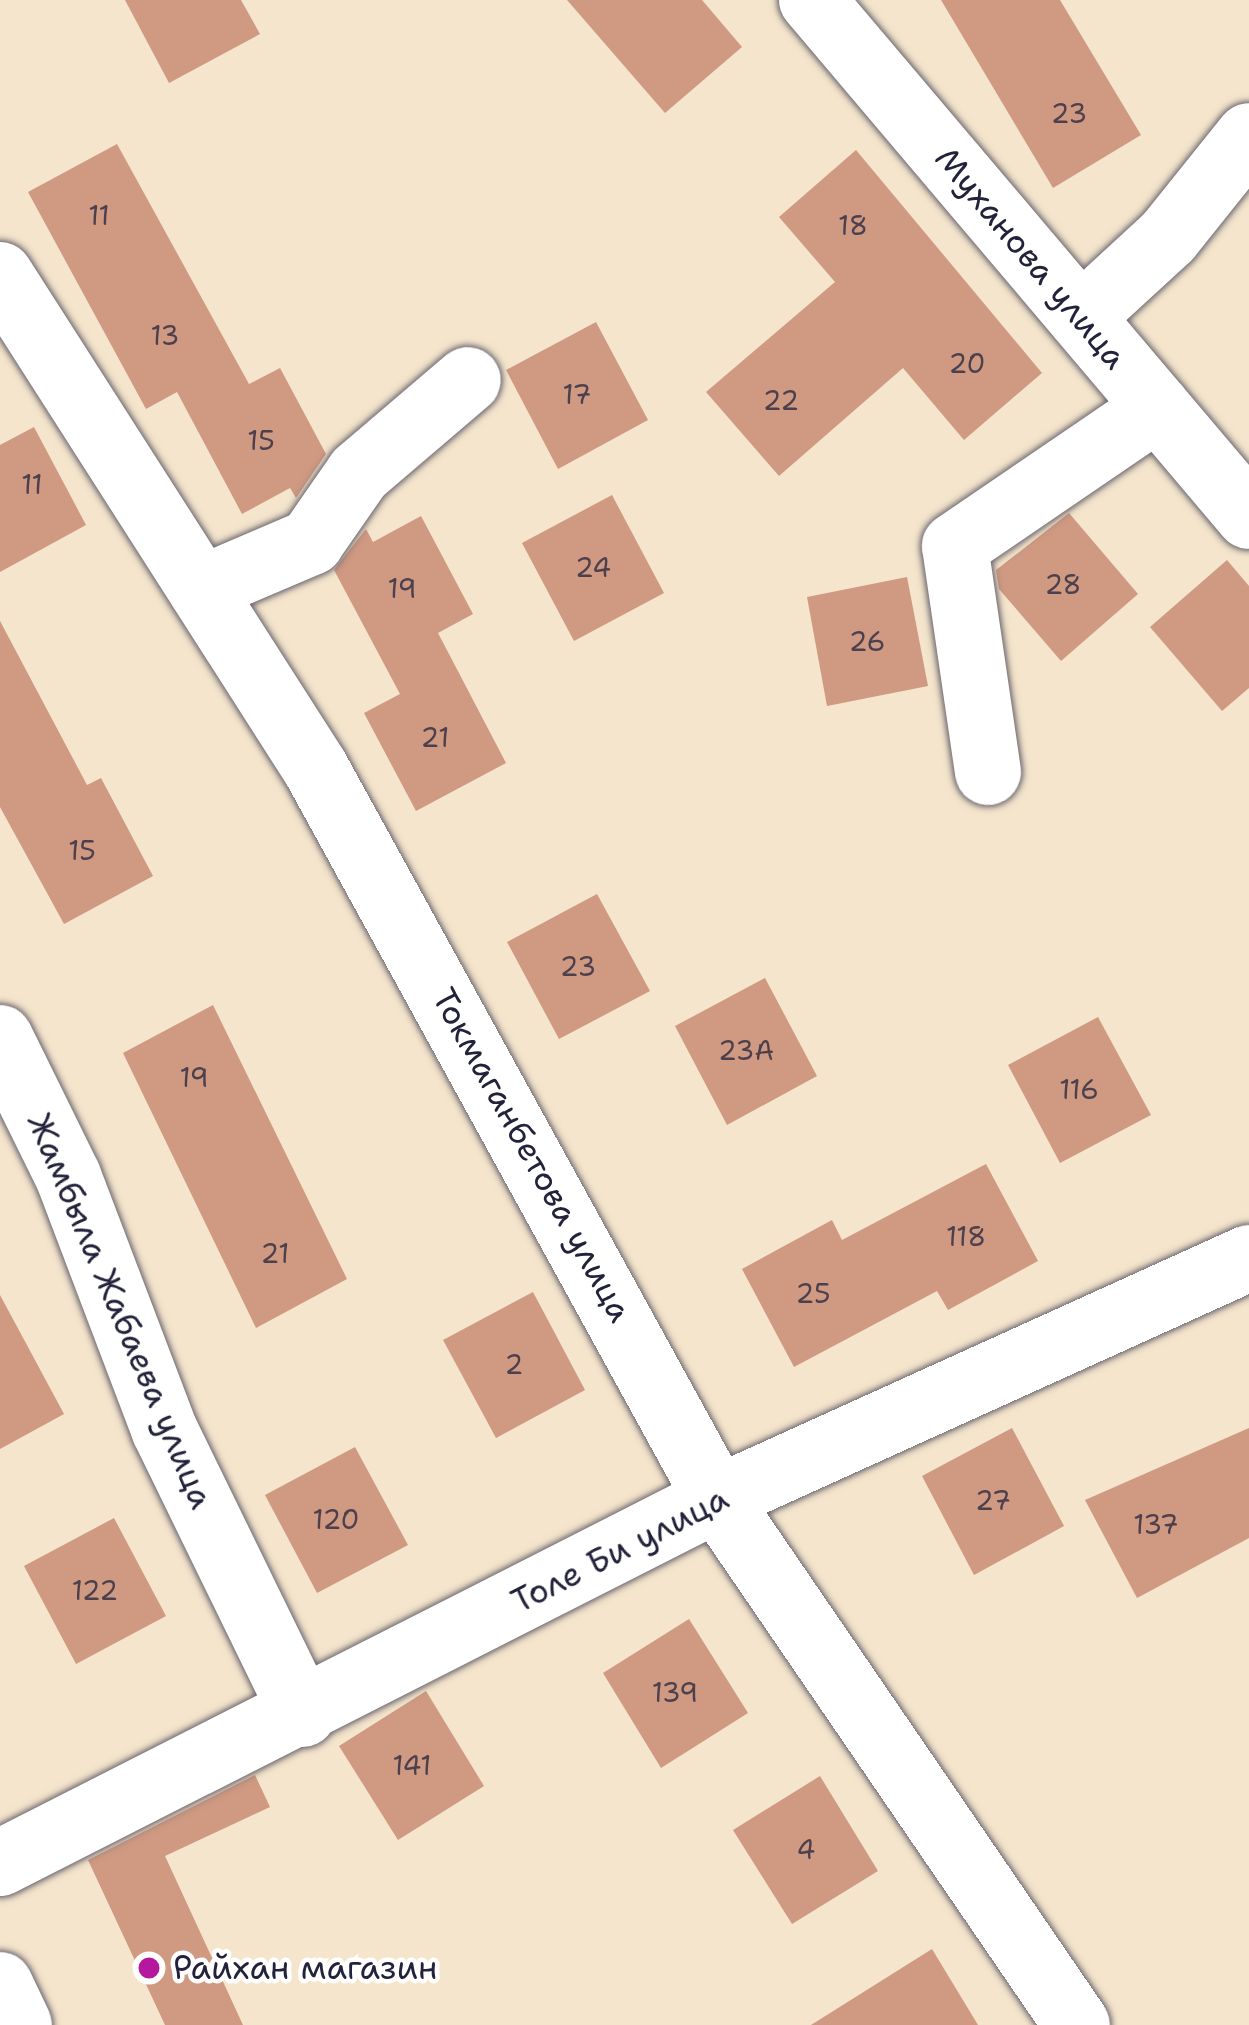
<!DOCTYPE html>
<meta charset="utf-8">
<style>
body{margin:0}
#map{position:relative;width:1249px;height:2025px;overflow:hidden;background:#f4e5cc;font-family:"Shantell Sans",sans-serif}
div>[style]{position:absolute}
.building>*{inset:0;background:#cf9982}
.roads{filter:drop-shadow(0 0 3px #6c666e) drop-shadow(0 0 3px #6c666e)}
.minor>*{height:66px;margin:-33px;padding:0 33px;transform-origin:33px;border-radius:33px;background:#fff}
.dots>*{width:33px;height:33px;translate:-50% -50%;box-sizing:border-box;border:6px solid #fff;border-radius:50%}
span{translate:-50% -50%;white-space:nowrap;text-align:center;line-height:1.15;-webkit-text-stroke:9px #fff;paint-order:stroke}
.number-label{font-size:27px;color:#4d404d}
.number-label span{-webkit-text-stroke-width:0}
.street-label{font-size:33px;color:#22223b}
.poi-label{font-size:33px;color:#22223b}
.left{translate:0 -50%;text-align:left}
</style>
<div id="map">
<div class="building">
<i style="clip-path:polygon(125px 0,241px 0,260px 34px,169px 83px)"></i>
<i style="clip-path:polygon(567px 0,702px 0,742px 47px,665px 113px)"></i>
<i style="clip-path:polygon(941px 0,1060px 0,1141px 135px,1053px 188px)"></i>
<i style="clip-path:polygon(117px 144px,249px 384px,280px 368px,326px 454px,296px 498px,290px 488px,242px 514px,177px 392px,146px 409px,28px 192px)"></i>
<i style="clip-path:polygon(856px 150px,1042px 373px,964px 440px,903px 368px,779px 476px,706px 392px,835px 282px,779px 217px)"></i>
<i style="clip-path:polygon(596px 322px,648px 420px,558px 469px,506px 370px)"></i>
<i style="clip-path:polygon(34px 427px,86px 525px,0 572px,0 445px)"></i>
<i style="clip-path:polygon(612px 495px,664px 593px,574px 641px,522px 543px)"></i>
<i style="clip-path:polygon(1069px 513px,1138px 594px,1061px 661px,999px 589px,996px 570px)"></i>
<i style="clip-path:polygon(421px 516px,473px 614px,438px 633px,506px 763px,416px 811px,364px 713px,400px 694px,334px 570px,366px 529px,373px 542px)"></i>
<i style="clip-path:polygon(1227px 560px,1249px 586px,1249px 688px,1222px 711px,1150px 627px)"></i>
<i style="clip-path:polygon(907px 577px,928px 686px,827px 706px,807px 597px)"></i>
<i style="clip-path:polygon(0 621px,87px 785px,101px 778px,153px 876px,64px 924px,0 807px)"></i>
<i style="clip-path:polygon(597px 894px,650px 991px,559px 1039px,507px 942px)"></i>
<i style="clip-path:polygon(765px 978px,817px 1076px,727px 1125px,675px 1026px)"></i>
<i style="clip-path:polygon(213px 1005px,347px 1279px,256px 1328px,123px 1053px)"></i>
<i style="clip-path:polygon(1098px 1017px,1151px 1115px,1060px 1163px,1008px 1065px)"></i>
<i style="clip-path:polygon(986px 1164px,1038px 1261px,948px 1310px,937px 1291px,794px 1367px,742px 1269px,832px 1220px,842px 1240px)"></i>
<i style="clip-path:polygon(533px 1292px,585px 1390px,496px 1438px,443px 1340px)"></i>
<i style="clip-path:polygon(0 1295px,64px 1414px,0 1449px)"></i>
<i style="clip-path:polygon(1012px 1428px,1064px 1526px,974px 1575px,922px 1476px)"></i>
<i style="clip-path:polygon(1249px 1428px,1249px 1538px,1137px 1598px,1085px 1500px)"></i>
<i style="clip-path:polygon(355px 1447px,408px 1545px,317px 1593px,265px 1495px)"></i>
<i style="clip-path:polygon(114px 1518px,166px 1616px,76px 1664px,24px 1566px)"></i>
<i style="clip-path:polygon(689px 1619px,748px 1713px,661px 1768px,603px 1673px)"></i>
<i style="clip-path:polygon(426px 1691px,484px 1786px,398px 1840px,339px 1746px)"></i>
<i style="clip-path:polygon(255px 1775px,270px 1807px,165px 1856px,243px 2025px,165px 2025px,88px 1860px)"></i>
<i style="clip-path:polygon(820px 1776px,878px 1871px,792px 1924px,733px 1830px)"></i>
<i style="clip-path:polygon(932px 1949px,978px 2025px,811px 2025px)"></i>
</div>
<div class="roads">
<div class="minor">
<i style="left:812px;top:0;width:676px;rotate:49.74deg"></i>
<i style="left:0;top:275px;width:586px;rotate:57.39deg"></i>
<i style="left:316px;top:769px;width:833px;rotate:61.22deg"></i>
<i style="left:717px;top:1499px;width:637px;rotate:55.61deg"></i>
<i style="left:1081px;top:317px;width:118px;rotate:-42.6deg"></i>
<i style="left:1168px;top:237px;width:129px;rotate:-51.3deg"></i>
<i style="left:201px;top:589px;width:120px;rotate:-23.1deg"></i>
<i style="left:311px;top:542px;width:84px;rotate:-55.2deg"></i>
<i style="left:359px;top:473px;width:143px;rotate:-40.5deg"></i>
<i style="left:988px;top:772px;width:228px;rotate:-98.3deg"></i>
<i style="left:955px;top:546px;width:245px;rotate:-34.3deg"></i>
<i style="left:0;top:1038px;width:154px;rotate:63.8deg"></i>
<i style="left:68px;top:1176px;width:271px;rotate:69.2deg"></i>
<i style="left:164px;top:1429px;width:317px;rotate:64deg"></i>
<i style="left:0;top:1863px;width:804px;rotate:-26.92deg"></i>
<i style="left:717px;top:1499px;width:584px;rotate:-24.37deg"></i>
<i style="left:0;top:1985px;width:44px;rotate:64.6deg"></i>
</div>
</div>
<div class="dots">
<i style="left:149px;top:1968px;background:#b5179e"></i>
</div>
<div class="number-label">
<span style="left:1069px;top:114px">23</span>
<span style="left:99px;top:216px">11</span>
<span style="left:853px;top:226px">18</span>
<span style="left:165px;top:336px">13</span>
<span style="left:967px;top:364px">20</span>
<span style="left:577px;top:395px">17</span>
<span style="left:781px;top:401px">22</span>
<span style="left:261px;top:441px">15</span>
<span style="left:32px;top:485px">11</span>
<span style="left:593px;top:568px">24</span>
<span style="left:1063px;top:585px">28</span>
<span style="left:402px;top:589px">19</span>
<span style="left:867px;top:642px">26</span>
<span style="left:435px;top:738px">21</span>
<span style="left:82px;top:851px">15</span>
<span style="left:578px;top:967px">23</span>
<span style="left:746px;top:1051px">23А</span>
<span style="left:194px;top:1078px">19</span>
<span style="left:1079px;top:1090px">116</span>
<span style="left:966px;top:1237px">118</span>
<span style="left:275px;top:1254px">21</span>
<span style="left:813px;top:1294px">25</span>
<span style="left:514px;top:1365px">2</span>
<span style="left:993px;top:1501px">27</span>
<span style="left:336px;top:1520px">120</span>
<span style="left:1156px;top:1525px">137</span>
<span style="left:95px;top:1591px">122</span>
<span style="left:675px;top:1693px">139</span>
<span style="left:412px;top:1766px">141</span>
<span style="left:806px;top:1850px">4</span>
</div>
<div class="street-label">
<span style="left:1031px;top:258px;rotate:50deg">Муханова улица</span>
<span style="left:532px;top:1155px;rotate:61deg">Токмаганбетова улица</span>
<span style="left:120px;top:1311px;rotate:67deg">Жамбыла Жабаева улица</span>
<span style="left:620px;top:1550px;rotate:-27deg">Толе Би улица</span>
</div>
<div class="poi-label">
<span class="left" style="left:173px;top:1968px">Райхан магазин</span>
</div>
</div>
